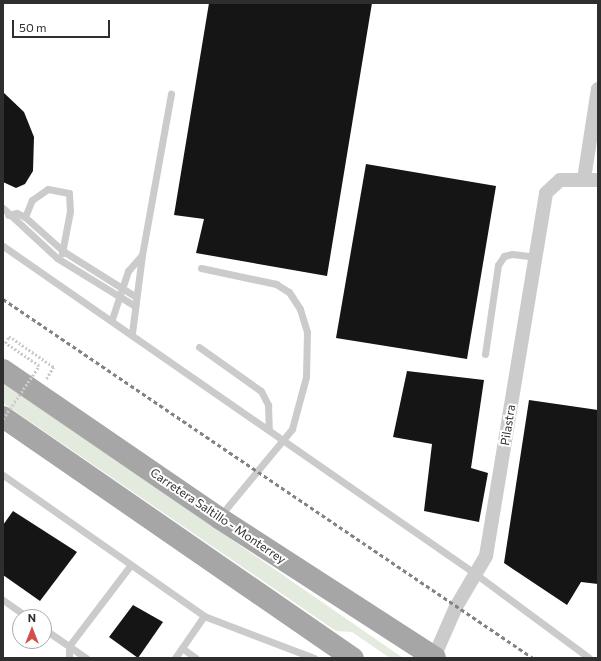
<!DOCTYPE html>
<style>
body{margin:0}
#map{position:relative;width:601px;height:661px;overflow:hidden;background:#fff;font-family:Commissioner,sans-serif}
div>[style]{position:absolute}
.green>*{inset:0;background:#e3eade}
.building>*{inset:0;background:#151515}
.path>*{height:2.5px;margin-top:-1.25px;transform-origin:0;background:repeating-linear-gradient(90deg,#cbcbcb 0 2px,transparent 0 4px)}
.lane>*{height:7px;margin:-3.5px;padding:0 3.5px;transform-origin:3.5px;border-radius:3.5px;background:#cbcbcb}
.street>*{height:14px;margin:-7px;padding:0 7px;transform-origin:7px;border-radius:7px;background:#cbcbcb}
.primary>*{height:22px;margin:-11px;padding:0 11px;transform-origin:11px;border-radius:11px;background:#a6a6a6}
.rail>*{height:3px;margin-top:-1.5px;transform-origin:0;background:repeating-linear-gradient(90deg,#838383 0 4px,transparent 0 7px)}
.path-bridge>*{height:2.5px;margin-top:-1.25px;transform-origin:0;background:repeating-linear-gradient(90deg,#cbcbcb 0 2px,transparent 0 4px)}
span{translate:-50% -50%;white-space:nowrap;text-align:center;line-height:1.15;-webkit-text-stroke:4px #fff;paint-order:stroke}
.street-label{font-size:12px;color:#2e2e2e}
.frame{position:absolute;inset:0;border:4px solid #2e2e2e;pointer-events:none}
.north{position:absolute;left:12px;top:609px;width:40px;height:40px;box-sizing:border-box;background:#fff;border:1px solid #ababab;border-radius:50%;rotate:0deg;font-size:11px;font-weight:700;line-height:16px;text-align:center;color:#2e2e2e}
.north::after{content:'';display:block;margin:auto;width:14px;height:18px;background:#cf5147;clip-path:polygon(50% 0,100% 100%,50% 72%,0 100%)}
.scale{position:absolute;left:12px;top:20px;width:98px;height:18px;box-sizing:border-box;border:2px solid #2e2e2e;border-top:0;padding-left:5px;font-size:12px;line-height:14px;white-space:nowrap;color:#2e2e2e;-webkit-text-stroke:3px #fff;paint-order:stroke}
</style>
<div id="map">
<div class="green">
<i style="clip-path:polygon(3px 383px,183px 506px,403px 658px,390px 658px,352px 632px,336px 631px,3px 403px)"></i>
</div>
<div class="building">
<i style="clip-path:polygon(209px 3px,372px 3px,327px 276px,196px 253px,204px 219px,174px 215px)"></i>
<i style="clip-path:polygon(3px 92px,24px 112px,34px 137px,33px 171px,25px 184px,16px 188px,3px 182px)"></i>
<i style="clip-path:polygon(366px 164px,496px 186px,467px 359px,336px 338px)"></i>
<i style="clip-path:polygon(407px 371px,484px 380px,471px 468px,488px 473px,479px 522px,424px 511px,432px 444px,393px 437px)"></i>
<i style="clip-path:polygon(529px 400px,598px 410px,598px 584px,581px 582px,567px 605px,504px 563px)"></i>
<i style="clip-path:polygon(13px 511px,77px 552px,40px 601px,3px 575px,3px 525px)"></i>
<i style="clip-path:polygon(133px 605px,163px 622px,138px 658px,109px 637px)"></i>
</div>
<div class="path">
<i style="left:39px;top:366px;width:41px;rotate:-145.9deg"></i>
<i style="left:5px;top:343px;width:8px;rotate:-60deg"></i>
<i style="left:9px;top:336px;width:55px;rotate:34.6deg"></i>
<i style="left:54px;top:367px;width:15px;rotate:122deg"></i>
</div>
<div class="lane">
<i style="left:3px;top:208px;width:74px;rotate:42.8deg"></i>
<i style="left:57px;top:258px;width:92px;rotate:31.6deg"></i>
<i style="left:8px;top:215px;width:9px;rotate:-13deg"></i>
<i style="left:17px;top:213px;width:9px;rotate:27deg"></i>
<i style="left:25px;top:217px;width:51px;rotate:41.8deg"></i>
<i style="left:63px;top:251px;width:86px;rotate:32.2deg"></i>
<i style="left:25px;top:217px;width:18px;rotate:-68deg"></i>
<i style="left:32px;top:200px;width:19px;rotate:-35deg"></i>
<i style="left:48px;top:189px;width:21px;rotate:11deg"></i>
<i style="left:69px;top:193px;width:18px;rotate:87deg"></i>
<i style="left:70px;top:211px;width:43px;rotate:100.8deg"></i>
<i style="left:3px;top:246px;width:577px;rotate:34.76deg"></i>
<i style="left:477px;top:575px;width:139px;rotate:36.5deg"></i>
<i style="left:201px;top:268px;width:77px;rotate:12deg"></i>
<i style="left:276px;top:284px;width:15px;rotate:32deg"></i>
<i style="left:289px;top:292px;width:20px;rotate:57deg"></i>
<i style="left:300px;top:309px;width:24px;rotate:73deg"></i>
<i style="left:307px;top:332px;width:45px;rotate:91.3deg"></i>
<i style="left:306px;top:377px;width:54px;rotate:105.1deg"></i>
<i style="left:292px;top:429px;width:113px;rotate:129.6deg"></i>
<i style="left:112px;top:319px;width:51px;rotate:-71.6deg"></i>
<i style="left:128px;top:271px;width:21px;rotate:-49deg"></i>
<i style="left:142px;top:255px;width:164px;rotate:-79.8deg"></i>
<i style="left:132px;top:333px;width:79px;rotate:-82.7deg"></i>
<i style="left:199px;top:347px;width:76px;rotate:35.4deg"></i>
<i style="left:261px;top:391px;width:16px;rotate:63deg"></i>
<i style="left:268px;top:405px;width:25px;rotate:88deg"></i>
<i style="left:485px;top:354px;width:90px;rotate:-81.7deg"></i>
<i style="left:498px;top:265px;width:11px;rotate:-56deg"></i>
<i style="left:504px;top:256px;width:8px;rotate:-14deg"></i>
<i style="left:512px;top:254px;width:23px;rotate:7deg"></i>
<i style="left:3px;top:475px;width:246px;rotate:35deg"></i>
<i style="left:204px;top:616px;width:118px;rotate:20.9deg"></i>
<i style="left:3px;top:600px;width:29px;rotate:35deg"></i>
<i style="left:44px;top:629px;width:51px;rotate:34.6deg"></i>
<i style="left:182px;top:648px;width:17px;rotate:36deg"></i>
<i style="left:69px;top:658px;width:12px;rotate:-90deg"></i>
<i style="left:69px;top:646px;width:101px;rotate:-52.7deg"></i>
<i style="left:175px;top:658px;width:51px;rotate:-55.4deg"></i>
</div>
<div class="street">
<i style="left:584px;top:179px;width:91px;rotate:-81.2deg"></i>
<i style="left:434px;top:657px;width:55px;rotate:-66.3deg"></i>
<i style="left:456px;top:607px;width:59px;rotate:-59.5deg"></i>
<i style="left:486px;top:556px;width:368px;rotate:-80.6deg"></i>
<i style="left:546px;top:193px;width:19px;rotate:-43deg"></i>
<i style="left:560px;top:180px;width:38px"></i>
</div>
<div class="primary">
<i style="left:3px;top:370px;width:262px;rotate:34.4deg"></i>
<i style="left:219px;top:518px;width:257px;rotate:32.9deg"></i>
<i style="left:3px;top:417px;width:425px;rotate:34.6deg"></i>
</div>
<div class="rail">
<i style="left:3px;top:299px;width:640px;rotate:34.11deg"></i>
</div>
<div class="path-bridge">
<i style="left:3px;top:419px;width:64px;rotate:-55.8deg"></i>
</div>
<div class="street-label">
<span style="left:508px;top:425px;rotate:-81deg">Pilastra</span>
<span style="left:218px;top:516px;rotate:34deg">Carretera Saltillo - Monterrey</span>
</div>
<div class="frame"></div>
<div class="north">N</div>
<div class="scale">50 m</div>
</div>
